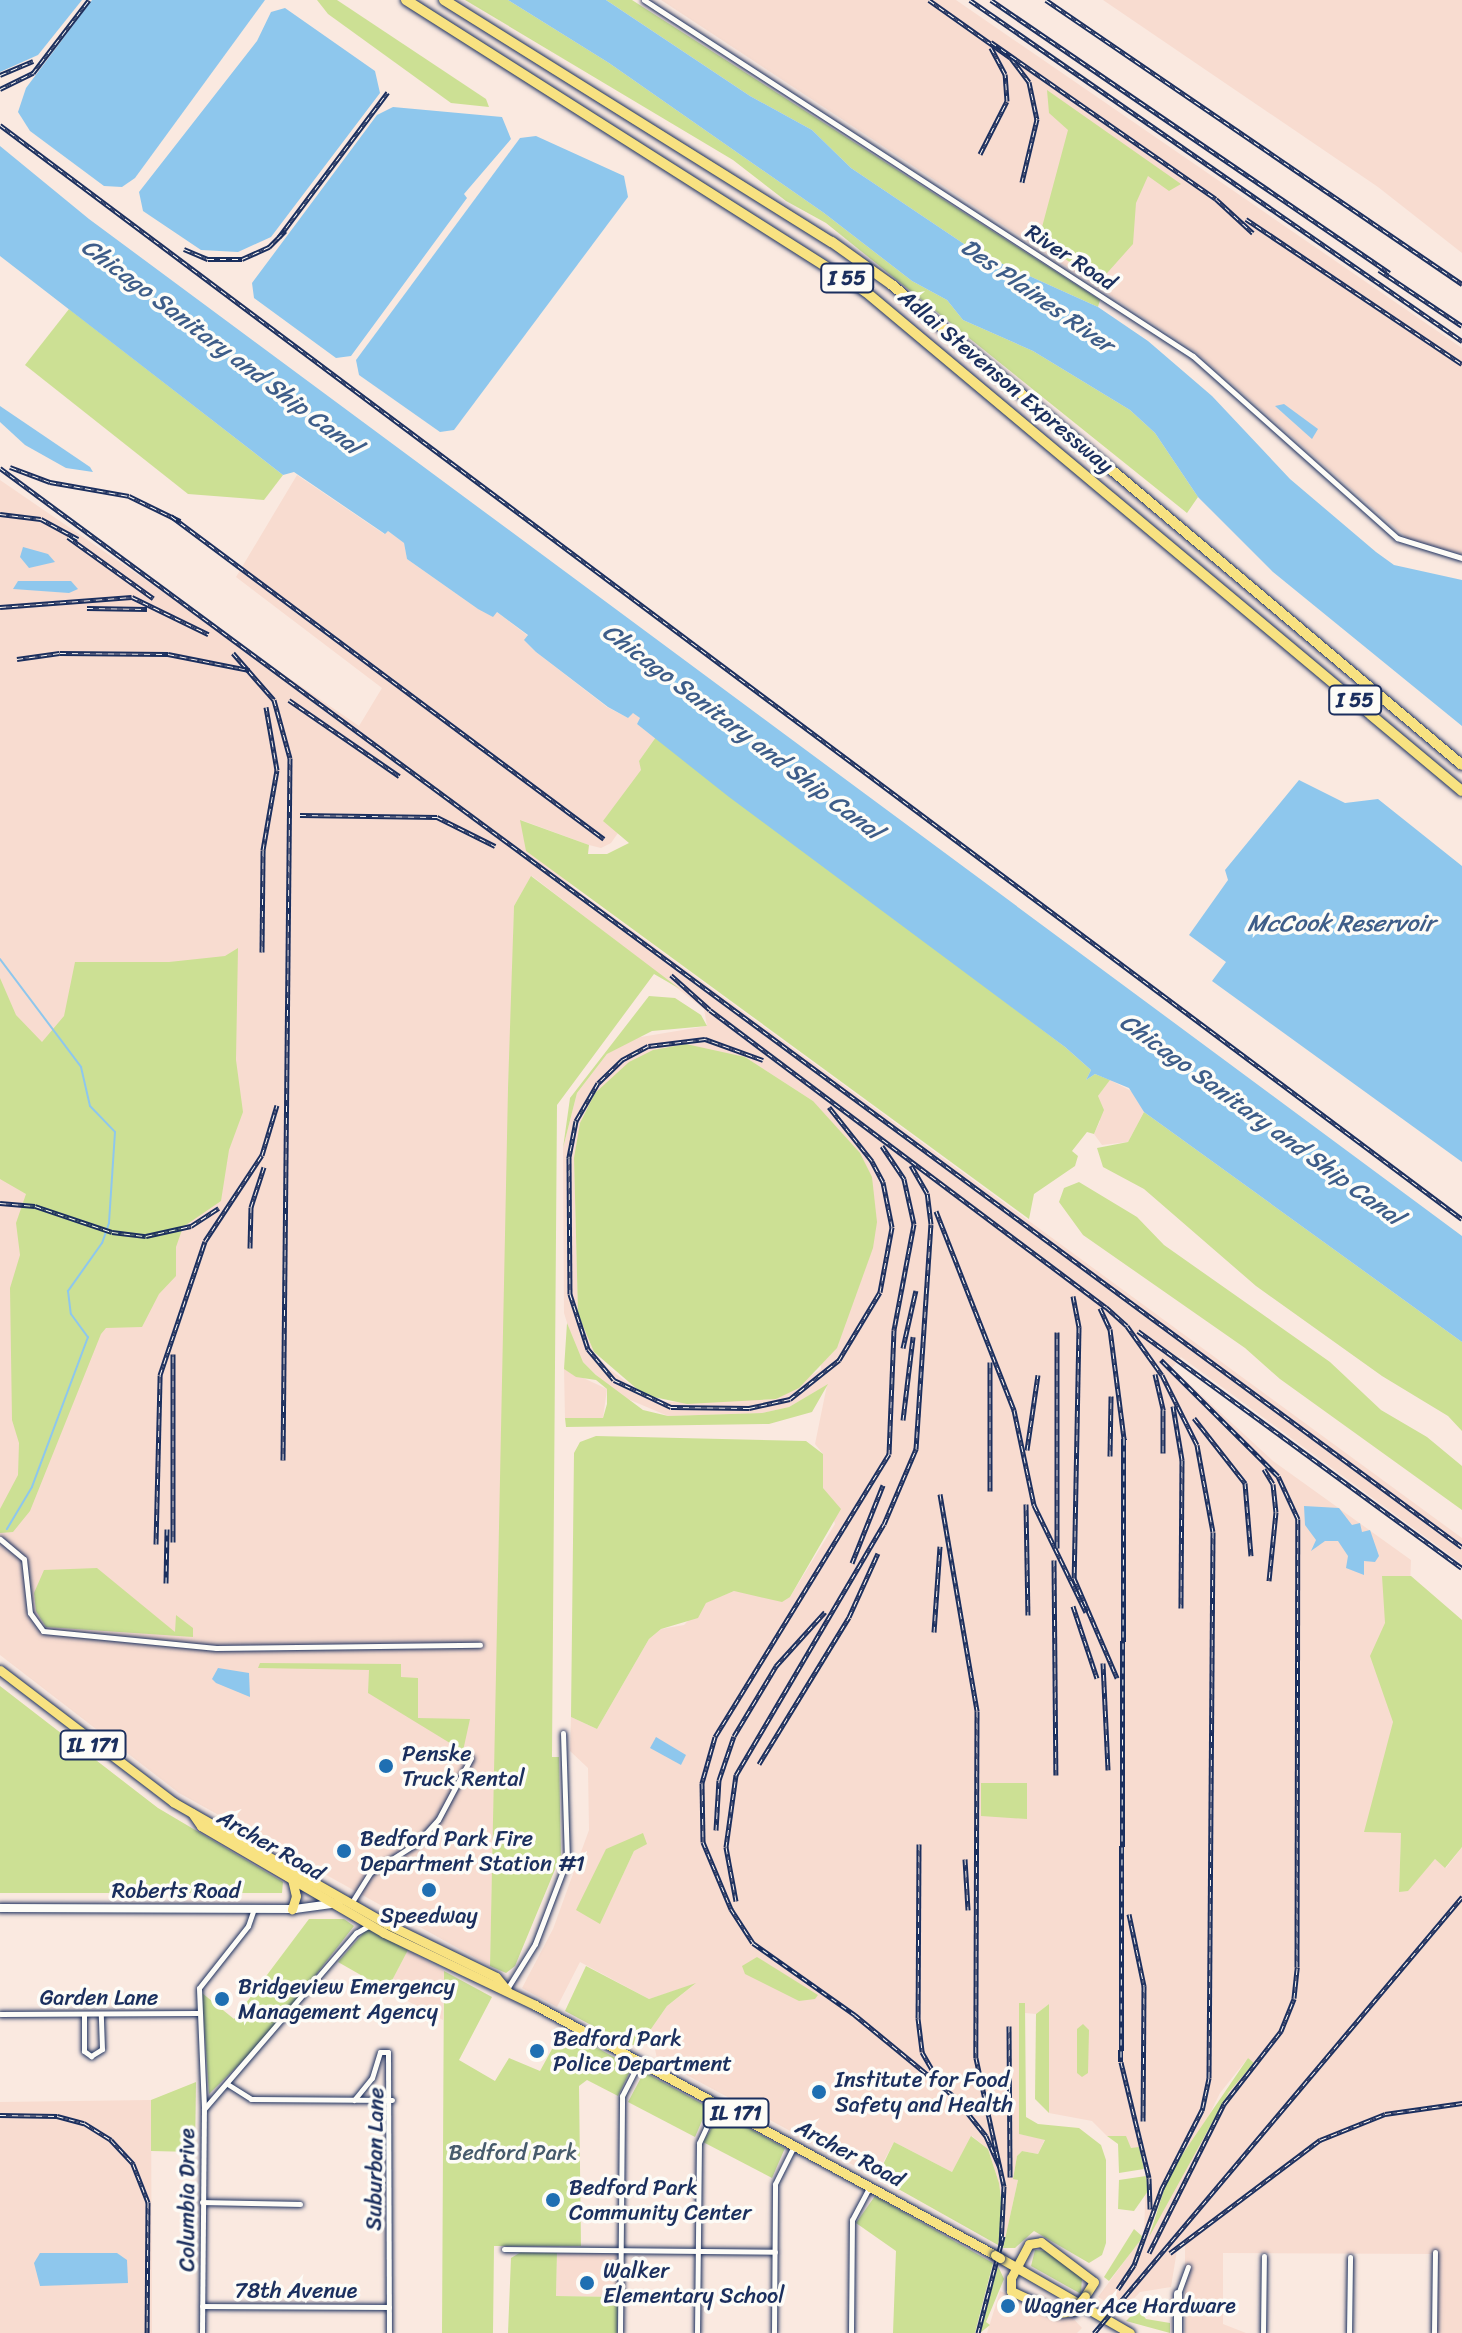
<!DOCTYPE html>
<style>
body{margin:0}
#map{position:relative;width:1462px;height:2333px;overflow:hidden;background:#fae9e0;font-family:Sriracha,sans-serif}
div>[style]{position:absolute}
.built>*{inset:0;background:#f8dcd0}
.green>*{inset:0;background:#cce094}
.water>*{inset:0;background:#8ec7ed}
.stream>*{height:2px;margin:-1px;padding:0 1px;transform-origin:1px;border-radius:1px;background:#8ec7ed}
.roads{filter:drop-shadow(0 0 2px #1b2f5e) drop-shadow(0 0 2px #1b2f5e)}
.street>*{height:5px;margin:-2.5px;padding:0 2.5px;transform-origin:2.5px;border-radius:2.5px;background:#fdfcf7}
.secondary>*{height:8px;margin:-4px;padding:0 4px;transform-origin:4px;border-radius:4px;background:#fdfcf7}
.primary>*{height:9px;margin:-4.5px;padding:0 4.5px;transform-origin:4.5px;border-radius:4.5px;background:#f8e281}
.highway>*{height:10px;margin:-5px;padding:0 5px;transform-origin:5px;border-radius:5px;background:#f8e281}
.rail>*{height:5px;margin-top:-2.5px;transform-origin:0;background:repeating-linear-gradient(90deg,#fdfcf7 0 6px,#1b2f5e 0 12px);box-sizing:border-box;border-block:2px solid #1b2f5e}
.bridges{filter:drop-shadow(0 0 2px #1b2f5e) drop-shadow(0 0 2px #1b2f5e)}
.primary-bridge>*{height:9px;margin:-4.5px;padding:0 4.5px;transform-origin:4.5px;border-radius:4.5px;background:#f8e281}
.dots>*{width:22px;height:22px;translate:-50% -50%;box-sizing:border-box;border:4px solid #fdfcf7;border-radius:50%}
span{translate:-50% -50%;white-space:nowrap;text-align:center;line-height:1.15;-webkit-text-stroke:7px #fdfcf7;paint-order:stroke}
.shield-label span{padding:2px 6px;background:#fdfcf7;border:2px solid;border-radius:6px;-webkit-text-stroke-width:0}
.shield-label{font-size:20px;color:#1b2f5e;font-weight:700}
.street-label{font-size:22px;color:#1b2f5e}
.poi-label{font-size:22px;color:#1b2f5e}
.left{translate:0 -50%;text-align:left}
.park-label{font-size:22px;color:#475b6c}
.water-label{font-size:24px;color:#3e5d89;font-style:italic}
</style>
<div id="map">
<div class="built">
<i style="clip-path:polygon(661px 0,956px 0,1462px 348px,1462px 554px,1408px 539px,1196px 352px)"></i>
<i style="clip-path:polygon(1103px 0,1462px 0,1462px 253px,1378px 187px)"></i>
<i style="clip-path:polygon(evenodd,297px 475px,384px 534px,388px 531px,404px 543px,407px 559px,478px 609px,497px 612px,528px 636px,525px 641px,536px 652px,607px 707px,628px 718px,633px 712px,641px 719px,637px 724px,656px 737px,639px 761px,642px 770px,604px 820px,618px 833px,611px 843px,601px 848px,589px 845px,521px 820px,570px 885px,1462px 1538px,1462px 1564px,1181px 1357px,1172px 1368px,1273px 1461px,1411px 1560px,1399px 1891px,1408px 1890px,1435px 1859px,1446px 1868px,1462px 1847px,1462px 2333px,1436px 2333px,1436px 2254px,1223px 2253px,1223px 2324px,1246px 2333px,1185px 2333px,1185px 2238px,1178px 2244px,1171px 2287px,1140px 2292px,1118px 2316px,1107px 2308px,1110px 2304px,1098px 2297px,1144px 2235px,1146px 2174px,1139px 2148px,1131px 2148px,1125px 2136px,1107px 2136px,1092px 2121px,1049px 2113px,1049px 2004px,1036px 2014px,1025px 2013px,1025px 2003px,1019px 2004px,1019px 2134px,1045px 2139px,1038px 2154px,1022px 2151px,1017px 2156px,1013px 2178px,1018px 2180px,1003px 2248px,998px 2245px,999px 2183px,988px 2149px,972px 2136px,952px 2172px,894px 2142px,878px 2172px,866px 2172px,657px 2059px,655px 2049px,642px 2042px,667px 2006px,695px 1984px,649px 1999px,580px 1962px,557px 2007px,522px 1988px,553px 1929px,589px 1830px,588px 1768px,570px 1751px,571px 1717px,597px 1729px,649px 1639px,661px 1629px,684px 1625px,705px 1603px,734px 1591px,790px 1597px,835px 1524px,823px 1488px,823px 1454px,815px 1444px,827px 1385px,789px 1407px,762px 1413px,668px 1416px,616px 1394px,583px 1362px,573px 1342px,564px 1313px,563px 1148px,577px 1093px,607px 1054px,635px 1038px,707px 1026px,704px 1009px,532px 876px,514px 906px,490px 1966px,179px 1793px,0 1655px,0 480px,359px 726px,382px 688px,236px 577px,297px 475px,745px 1057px,813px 1101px,821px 1369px,776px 1399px,667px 1402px,644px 1395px,608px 1368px,594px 1352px,578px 1314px,574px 1158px,745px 1057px,297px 475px,646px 1844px,634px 1851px,600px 1923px,606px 1849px,646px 1844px,297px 475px,1248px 2058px,1253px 2063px,1229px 2092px,1148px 2236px,1169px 2174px,1201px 2132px,1220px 2093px,1248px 2058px)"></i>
<i style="clip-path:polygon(1110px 1080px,1137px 1094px,1144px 1112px,1128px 1142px,1102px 1145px,1094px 1134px,1100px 1121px,1098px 1096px)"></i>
<i style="clip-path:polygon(564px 1369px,607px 1389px,603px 1418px,565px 1418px)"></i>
<i style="clip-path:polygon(408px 1950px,444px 1971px,443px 2020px,387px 1990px)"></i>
<i style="clip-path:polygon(151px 2100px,152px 2333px,0 2333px,0 2102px)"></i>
<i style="clip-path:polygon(557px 2253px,616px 2254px,618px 2297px,556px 2296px)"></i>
<i style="clip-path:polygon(1000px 2291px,1062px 2318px,1072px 2317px,1082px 2328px,1077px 2333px,987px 2333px)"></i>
</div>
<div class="green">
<i style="clip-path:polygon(317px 0,337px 0,486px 99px,489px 107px,451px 103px,328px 14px)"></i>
<i style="clip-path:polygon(465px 0,508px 0,609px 63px,824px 213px,912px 281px,947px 300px,963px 320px,1033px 351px,1130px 410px,1155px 433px,1198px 497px,1187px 513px,826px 223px,786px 201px,733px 160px)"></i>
<i style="clip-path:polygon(606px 0,632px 0,1100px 300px,1098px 307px,976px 252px,851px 168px,812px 130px,750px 96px)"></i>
<i style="clip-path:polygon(1047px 90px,1181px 184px,1169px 191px,1148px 176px,1136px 203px,1133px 244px,1100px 281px,1038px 242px,1068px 130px,1049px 113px)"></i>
<i style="clip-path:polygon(69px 309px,283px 475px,264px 500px,188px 494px,25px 365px)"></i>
<i style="clip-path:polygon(656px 737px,1065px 1047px,1091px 1070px,1086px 1080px,1095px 1074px,1110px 1080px,1098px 1096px,1104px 1110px,1094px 1134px,1087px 1132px,1072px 1151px,1078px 1156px,1075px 1166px,1034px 1194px,1029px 1219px,526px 851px,520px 820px,589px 845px,588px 854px,607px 854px,629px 843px,603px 821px,641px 770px,639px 761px)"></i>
<i style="clip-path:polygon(531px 876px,680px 989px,654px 974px,557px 1105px,552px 1757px,559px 1757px,561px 1855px,515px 1966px,506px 1973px,490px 1966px,508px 1088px,514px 906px)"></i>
<i style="clip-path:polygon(238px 948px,236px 1060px,243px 1112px,229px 1150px,221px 1201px,183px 1227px,176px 1247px,176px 1276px,159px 1294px,142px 1327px,106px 1328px,101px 1334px,30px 1511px,13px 1532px,0 1533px,0 1509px,18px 1475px,19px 1443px,12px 1420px,10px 1288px,20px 1255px,16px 1223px,26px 1194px,0 1179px,0 978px,16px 1015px,42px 1042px,64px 1016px,75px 962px,169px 962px,225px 956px)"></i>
<i style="clip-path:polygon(649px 996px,675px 998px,701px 1015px,707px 1026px,652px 1031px,607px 1054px,577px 1093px,563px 1148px,570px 1098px)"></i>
<i style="clip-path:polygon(686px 1044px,745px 1057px,813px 1101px,860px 1153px,872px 1177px,877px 1222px,873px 1248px,837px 1348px,799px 1388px,776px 1399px,687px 1404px,644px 1395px,594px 1352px,578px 1314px,574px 1158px,580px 1123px,595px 1093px,629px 1062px,653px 1050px)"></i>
<i style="clip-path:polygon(1144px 1112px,1462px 1342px,1462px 1431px,1448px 1416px,1382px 1376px,1256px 1286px,1144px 1189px,1103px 1167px,1097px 1148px,1128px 1142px)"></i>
<i style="clip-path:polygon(1079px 1182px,1137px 1217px,1164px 1245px,1330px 1362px,1381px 1410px,1427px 1437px,1462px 1466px,1462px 1510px,1280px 1379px,1245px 1348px,1083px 1235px,1059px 1202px,1064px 1188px)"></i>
<i style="clip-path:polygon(567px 1323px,583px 1362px,596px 1375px,643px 1410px,668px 1416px,762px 1413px,789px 1407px,828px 1384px,812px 1412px,769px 1424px,566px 1427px,565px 1418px,603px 1418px,607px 1404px,607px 1389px,596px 1380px,576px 1377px,564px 1369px)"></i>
<i style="clip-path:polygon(596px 1436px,806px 1441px,823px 1454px,823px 1488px,841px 1509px,790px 1597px,782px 1602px,734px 1591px,706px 1603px,698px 1618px,661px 1629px,649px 1639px,597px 1729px,571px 1717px,574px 1453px,580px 1442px)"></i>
<i style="clip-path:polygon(97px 1568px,175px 1632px,176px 1615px,193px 1628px,193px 1637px,46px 1627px,36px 1611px,34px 1593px,44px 1570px)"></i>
<i style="clip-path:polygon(1382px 1576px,1411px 1576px,1462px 1620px,1462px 1847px,1445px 1868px,1435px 1859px,1408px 1891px,1399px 1892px,1401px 1833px,1364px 1832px,1393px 1722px,1370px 1656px,1385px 1623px)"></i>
<i style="clip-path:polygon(260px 1663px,401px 1664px,401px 1677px,418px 1678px,418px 1718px,470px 1719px,463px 1751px,368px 1693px,369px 1670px,258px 1668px)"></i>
<i style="clip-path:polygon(0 1686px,158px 1808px,283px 1882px,282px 1893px,0 1893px)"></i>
<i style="clip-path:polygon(981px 1783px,1027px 1783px,1027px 1819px,981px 1816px)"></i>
<i style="clip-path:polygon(643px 1833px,647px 1844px,634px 1851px,600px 1924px,576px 1910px,606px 1849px)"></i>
<i style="clip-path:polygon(309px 1919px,344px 1919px,354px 1926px,267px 2037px,209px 2094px,202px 1993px,234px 2019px)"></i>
<i style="clip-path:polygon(367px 1929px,408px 1950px,387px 1990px,338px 1962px)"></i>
<i style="clip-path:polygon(757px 1957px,818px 1995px,815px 1999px,799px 2001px,745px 1974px,742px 1966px)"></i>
<i style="clip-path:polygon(586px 1966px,649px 1999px,696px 1983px,667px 2006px,642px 2042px,630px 2046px,565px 2011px)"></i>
<i style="clip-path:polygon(444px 1971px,492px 1997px,459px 2060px,495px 2081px,509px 2058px,540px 2071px,563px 2029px,632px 2067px,618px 2096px,587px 2080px,579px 2086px,581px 2246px,494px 2246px,493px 2333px,442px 2333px)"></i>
<i style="clip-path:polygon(1019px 2003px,1025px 2003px,1026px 2117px,1038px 2124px,1079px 2128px,1101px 2145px,1106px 2160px,1106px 2243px,1102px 2255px,1089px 2263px,1034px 2231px,1015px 2248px,1003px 2248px,1018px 2180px,1013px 2179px,1017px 2156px,1022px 2151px,1038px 2154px,1045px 2140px,1019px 2134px)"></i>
<i style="clip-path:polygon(1049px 2004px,1049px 2113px,1035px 2099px,1036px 2014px)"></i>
<i style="clip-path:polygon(1083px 2024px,1089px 2030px,1088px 2073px,1082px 2077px,1077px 2073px,1077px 2029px)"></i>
<i style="clip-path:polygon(1248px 2058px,1254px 2063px,1229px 2092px,1149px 2237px,1169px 2174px)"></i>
<i style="clip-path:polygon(644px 2072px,708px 2107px,695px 2137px,628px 2102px)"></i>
<i style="clip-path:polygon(196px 2082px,195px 2152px,151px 2151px,151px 2100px)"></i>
<i style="clip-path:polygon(721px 2113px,785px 2148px,772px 2178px,703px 2142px)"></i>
<i style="clip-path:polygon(971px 2136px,988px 2149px,999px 2183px,1003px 2214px,998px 2245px,877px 2177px,894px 2142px,952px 2172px)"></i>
<i style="clip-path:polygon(1107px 2136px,1126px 2136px,1131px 2148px,1139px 2147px,1144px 2169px,1119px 2173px,1118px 2144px)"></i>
<i style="clip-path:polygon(1146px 2176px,1148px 2191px,1134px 2211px,1118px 2209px,1119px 2180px)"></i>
<i style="clip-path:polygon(875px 2196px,993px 2263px,975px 2333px,893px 2333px,896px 2251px,856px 2223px)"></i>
<i style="clip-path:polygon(1134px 2229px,1143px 2237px,1109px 2281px,1104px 2277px)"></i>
<i style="clip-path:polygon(1035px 2250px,1048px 2251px,1082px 2278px,1081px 2294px,1031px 2266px)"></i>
<i style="clip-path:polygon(557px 2253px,556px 2296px,618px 2297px,617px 2333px,508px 2333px,511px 2258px,521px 2252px)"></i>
<i style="clip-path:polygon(998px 2266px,1004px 2279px,986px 2322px,990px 2325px,980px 2333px)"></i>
<i style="clip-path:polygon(1138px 2309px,1146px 2319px,1170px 2323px,1170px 2333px,1126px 2321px)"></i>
</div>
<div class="water">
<i style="clip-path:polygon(0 0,82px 0,38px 55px,0 72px)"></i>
<i style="clip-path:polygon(92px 0,265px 0,135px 178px,122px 187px,104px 186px,30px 131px,18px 112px,26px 88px)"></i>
<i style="clip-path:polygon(508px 0,606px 0,750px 96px,812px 130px,851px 168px,976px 252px,1098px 307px,1148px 341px,1212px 396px,1290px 479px,1376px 552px,1394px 565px,1462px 580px,1462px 726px,1273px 572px,1198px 497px,1155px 433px,1130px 410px,1033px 351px,963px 320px,947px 300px,912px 281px,824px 213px,609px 63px)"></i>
<i style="clip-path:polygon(285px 8px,375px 71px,380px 93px,271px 237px,238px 252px,201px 250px,143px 211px,139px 192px,257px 41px,271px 12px)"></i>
<i style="clip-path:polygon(393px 107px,502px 117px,511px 139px,464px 194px,467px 198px,351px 356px,336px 358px,254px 298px,252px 283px,377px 115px)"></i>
<i style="clip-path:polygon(536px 136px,624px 176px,628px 197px,454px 430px,440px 432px,359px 375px,356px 360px,520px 138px)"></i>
<i style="clip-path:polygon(0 146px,89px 219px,1462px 1236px,1462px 1342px,1144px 1112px,1129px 1088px,1095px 1074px,1086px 1080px,1091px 1070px,1065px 1047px,729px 797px,637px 724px,640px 718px,633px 713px,628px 718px,608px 707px,536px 652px,524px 640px,528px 635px,497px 612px,493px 617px,478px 609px,407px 559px,404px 543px,388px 531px,385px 534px,294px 472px,283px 475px,0 256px)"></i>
<i style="clip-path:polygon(1284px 404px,1318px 429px,1312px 439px,1275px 406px)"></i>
<i style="clip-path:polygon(0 406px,90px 467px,93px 472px,66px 468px,25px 445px,0 422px)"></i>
<i style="clip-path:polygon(23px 547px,48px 554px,55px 562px,29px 568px,20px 557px)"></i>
<i style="clip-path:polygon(18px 581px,71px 581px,78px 589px,69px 593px,13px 589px)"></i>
<i style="clip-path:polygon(1299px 780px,1345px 803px,1378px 799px,1462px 866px,1462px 1162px,1212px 981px,1226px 962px,1189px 935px,1228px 880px,1225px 870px)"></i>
<i style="clip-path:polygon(1304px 1506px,1339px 1508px,1352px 1525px,1360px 1523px,1362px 1532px,1370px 1530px,1379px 1556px,1375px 1562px,1364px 1561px,1364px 1575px,1346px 1568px,1348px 1556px,1338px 1541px,1325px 1541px,1311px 1551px,1316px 1540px,1305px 1525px)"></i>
<i style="clip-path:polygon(218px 1668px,249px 1673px,250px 1697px,216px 1683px,212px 1679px)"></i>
<i style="clip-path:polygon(656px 1737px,686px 1755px,681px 1765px,650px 1748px)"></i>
<i style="clip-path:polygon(40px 2253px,117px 2253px,127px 2260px,128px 2283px,40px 2286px,34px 2263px)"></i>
</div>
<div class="stream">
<i style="left:0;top:959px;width:135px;rotate:53.1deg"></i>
<i style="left:81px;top:1067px;width:40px;rotate:77deg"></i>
<i style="left:90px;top:1106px;width:36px;rotate:46deg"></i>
<i style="left:115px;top:1132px;width:91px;rotate:93.8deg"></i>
<i style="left:109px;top:1223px;width:21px;rotate:109deg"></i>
<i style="left:102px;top:1243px;width:59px;rotate:125.3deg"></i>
<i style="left:68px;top:1291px;width:23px;rotate:83deg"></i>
<i style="left:71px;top:1314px;width:29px;rotate:54deg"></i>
<i style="left:88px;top:1337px;width:160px;rotate:110.5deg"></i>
<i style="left:32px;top:1487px;width:49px;rotate:120.8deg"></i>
</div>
<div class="roads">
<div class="street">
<i style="left:644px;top:0;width:654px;rotate:32.96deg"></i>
<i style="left:1193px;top:356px;width:273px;rotate:41.7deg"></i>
<i style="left:1397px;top:538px;width:68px;rotate:17.1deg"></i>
<i style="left:0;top:1539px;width:31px;rotate:40deg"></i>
<i style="left:24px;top:1559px;width:54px;rotate:83.7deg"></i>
<i style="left:30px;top:1613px;width:22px;rotate:54deg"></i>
<i style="left:43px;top:1631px;width:174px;rotate:5.6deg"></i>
<i style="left:216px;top:1648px;width:264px;rotate:-0.7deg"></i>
<i style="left:352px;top:1902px;width:34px;rotate:-58deg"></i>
<i style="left:370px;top:1873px;width:56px;rotate:-32.6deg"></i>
<i style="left:417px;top:1843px;width:31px;rotate:-48deg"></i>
<i style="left:438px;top:1820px;width:70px;rotate:-62deg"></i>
<i style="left:507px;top:1989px;width:53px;rotate:-58.1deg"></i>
<i style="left:535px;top:1944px;width:90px;rotate:-69.1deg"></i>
<i style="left:567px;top:1860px;width:127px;rotate:-91.8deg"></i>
<i style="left:0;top:2014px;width:197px;rotate:-0.3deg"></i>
<i style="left:84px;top:2014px;width:37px;rotate:90deg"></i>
<i style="left:84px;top:2051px;width:9px;rotate:36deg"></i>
<i style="left:91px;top:2056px;width:13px;rotate:-32deg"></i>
<i style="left:102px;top:2049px;width:35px;rotate:-92deg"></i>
<i style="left:229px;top:2085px;width:26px;rotate:32deg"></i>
<i style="left:251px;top:2099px;width:141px;rotate:0.4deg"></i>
<i style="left:354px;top:2100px;width:28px;rotate:-51deg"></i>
<i style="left:372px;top:2078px;width:27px;rotate:-73deg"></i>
<i style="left:380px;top:2052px;width:8px"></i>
<i style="left:388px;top:2052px;width:281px;rotate:89.8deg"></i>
<i style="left:204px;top:2108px;width:120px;rotate:-92.4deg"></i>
<i style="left:199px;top:1988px;width:79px;rotate:-51.7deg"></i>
<i style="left:248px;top:1926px;width:18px;rotate:-71deg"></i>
<i style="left:202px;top:2202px;width:98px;rotate:1.2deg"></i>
<i style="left:504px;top:2249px;width:271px;rotate:0.6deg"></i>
<i style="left:1178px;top:2294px;width:29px;rotate:-70deg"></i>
<i style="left:202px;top:2306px;width:187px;rotate:0.3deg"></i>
<i style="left:202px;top:2333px;width:224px;rotate:-89.5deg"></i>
<i style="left:204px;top:2109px;width:233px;rotate:-49.2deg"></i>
<i style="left:356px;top:1933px;width:16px;rotate:-30deg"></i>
<i style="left:620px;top:2333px;width:237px;rotate:-89.5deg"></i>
<i style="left:622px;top:2096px;width:38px;rotate:-63deg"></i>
<i style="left:697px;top:2333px;width:190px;rotate:-89.4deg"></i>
<i style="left:699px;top:2143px;width:45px;rotate:-65.1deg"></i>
<i style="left:774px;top:2333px;width:149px;rotate:-89.6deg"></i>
<i style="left:775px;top:2184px;width:42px;rotate:-63.4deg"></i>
<i style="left:851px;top:2333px;width:113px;rotate:-89.5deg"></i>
<i style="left:852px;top:2220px;width:38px;rotate:-62deg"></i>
<i style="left:1263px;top:2333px;width:77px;rotate:-89.3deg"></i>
<i style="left:1349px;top:2333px;width:76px;rotate:-89.2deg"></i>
<i style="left:1434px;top:2333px;width:81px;rotate:-89.3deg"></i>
</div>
<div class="secondary">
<i style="left:0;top:1908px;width:295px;rotate:0.2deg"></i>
<i style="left:295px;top:1909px;width:44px;rotate:-7.8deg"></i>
<i style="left:1178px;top:2333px;width:39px;rotate:-90deg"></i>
</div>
<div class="primary">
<i style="left:0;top:1670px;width:218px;rotate:37.3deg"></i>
<i style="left:173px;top:1802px;width:246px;rotate:29.7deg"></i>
<i style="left:387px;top:1924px;width:121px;rotate:25.9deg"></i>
<i style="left:496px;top:1977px;width:17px;rotate:50deg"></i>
<i style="left:192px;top:1813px;width:16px;rotate:55deg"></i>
<i style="left:201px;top:1826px;width:212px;rotate:30.3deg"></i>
<i style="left:384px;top:1933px;width:167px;rotate:25.5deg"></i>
<i style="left:535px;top:2005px;width:524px;rotate:28.52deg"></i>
<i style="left:292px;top:1879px;width:17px;rotate:77deg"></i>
<i style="left:296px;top:1896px;width:14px;rotate:107deg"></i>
<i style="left:1000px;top:2258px;width:150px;rotate:30deg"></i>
<i style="left:1073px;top:2311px;width:14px;rotate:172deg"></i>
<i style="left:1059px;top:2313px;width:53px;rotate:-155.4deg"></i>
<i style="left:1011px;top:2291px;width:13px;rotate:-90deg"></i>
<i style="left:1011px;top:2278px;width:38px;rotate:-62deg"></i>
<i style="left:1029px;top:2244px;width:12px;rotate:-9deg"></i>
<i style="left:1041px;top:2242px;width:66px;rotate:37deg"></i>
<i style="left:1094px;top:2282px;width:17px;rotate:123deg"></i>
</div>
<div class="highway">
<i style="left:406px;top:0;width:545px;rotate:32.41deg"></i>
<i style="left:866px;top:292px;width:777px;rotate:39.94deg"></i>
<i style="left:444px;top:0;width:457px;rotate:32deg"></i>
<i style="left:832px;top:242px;width:74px;rotate:35.6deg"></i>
<i style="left:892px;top:285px;width:745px;rotate:40.1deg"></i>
</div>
</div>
<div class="rail">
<i style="left:929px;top:0;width:100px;rotate:35.3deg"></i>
<i style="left:1011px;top:58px;width:30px;rotate:53deg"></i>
<i style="left:1029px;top:82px;width:38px;rotate:78deg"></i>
<i style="left:1037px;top:119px;width:65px;rotate:103.4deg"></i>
<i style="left:970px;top:0;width:599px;rotate:34.73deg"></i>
<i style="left:991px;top:0;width:483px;rotate:34.4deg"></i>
<i style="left:1046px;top:0;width:504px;rotate:34.32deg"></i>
<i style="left:991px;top:42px;width:274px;rotate:34.9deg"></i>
<i style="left:1216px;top:199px;width:50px;rotate:42.6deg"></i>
<i style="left:0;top:75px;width:36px;rotate:-23deg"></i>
<i style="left:0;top:89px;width:37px;rotate:-26deg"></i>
<i style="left:33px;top:73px;width:92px;rotate:-52.5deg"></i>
<i style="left:0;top:125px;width:1826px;rotate:36.81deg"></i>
<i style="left:980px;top:154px;width:59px;rotate:-63deg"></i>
<i style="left:1007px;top:101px;width:27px;rotate:-94deg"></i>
<i style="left:1005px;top:74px;width:30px;rotate:-118deg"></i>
<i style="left:1246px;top:219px;width:260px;rotate:33.9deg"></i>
<i style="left:279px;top:237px;width:181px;rotate:-53.1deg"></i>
<i style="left:184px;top:249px;width:26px;rotate:23deg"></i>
<i style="left:208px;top:259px;width:34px"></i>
<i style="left:242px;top:259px;width:30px;rotate:-24deg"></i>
<i style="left:269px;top:247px;width:23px;rotate:-45deg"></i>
<i style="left:1379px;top:270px;width:100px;rotate:34deg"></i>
<i style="left:10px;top:467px;width:43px;rotate:20.6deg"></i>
<i style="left:50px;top:482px;width:80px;rotate:10deg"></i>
<i style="left:129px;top:496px;width:57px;rotate:26.1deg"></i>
<i style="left:0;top:468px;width:1817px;rotate:36.43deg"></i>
<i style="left:0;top:514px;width:41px;rotate:7deg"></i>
<i style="left:41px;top:519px;width:42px;rotate:28.4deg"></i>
<i style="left:171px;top:516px;width:540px;rotate:36.72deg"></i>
<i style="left:68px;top:537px;width:105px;rotate:35.7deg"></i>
<i style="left:0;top:607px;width:132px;rotate:-4.3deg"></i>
<i style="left:132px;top:597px;width:85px;rotate:26deg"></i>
<i style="left:87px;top:608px;width:60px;rotate:1deg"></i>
<i style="left:233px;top:653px;width:62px;rotate:48.9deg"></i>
<i style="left:274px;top:700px;width:60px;rotate:74.6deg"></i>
<i style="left:290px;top:758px;width:702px;rotate:90.57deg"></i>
<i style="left:17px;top:659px;width:43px;rotate:-7.9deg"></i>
<i style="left:60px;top:653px;width:108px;rotate:0.5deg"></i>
<i style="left:168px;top:654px;width:83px;rotate:11.2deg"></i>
<i style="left:289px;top:700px;width:134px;rotate:34.6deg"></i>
<i style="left:300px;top:815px;width:137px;rotate:0.8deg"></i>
<i style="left:437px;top:817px;width:65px;rotate:26.6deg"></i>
<i style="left:262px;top:952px;width:102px;rotate:-89.4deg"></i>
<i style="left:263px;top:850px;width:81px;rotate:-80.1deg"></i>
<i style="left:277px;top:770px;width:64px;rotate:-99.9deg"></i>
<i style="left:671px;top:975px;width:52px;rotate:41.9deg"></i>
<i style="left:710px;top:1010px;width:495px;rotate:36.9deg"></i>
<i style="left:1106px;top:1307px;width:28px;rotate:42deg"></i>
<i style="left:1127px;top:1326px;width:60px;rotate:54.5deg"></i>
<i style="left:1162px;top:1375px;width:78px;rotate:63.4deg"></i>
<i style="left:1197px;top:1445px;width:88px;rotate:79.6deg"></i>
<i style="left:1213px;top:1532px;width:546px;rotate:90.42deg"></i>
<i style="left:1209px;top:2078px;width:33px;rotate:102deg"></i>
<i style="left:1202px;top:2110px;width:88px;rotate:117.1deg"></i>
<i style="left:1162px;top:2188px;width:82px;rotate:110deg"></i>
<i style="left:1134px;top:2265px;width:29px;rotate:124deg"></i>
<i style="left:763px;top:1060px;width:62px;rotate:-160.1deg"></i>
<i style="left:705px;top:1039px;width:57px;rotate:173deg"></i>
<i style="left:648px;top:1046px;width:30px;rotate:152deg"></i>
<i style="left:622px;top:1060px;width:33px;rotate:136deg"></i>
<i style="left:598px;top:1083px;width:44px;rotate:120.1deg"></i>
<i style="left:576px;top:1121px;width:38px;rotate:101deg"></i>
<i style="left:569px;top:1158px;width:136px;rotate:89.6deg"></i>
<i style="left:570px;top:1294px;width:58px;rotate:71.9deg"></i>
<i style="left:588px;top:1349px;width:40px;rotate:50deg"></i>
<i style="left:614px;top:1380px;width:63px;rotate:25.3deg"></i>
<i style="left:671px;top:1407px;width:78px;rotate:0.7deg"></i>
<i style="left:749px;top:1408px;width:42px;rotate:-12.4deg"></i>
<i style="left:790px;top:1399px;width:63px;rotate:-38.5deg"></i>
<i style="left:839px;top:1360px;width:79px;rotate:-58.9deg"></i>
<i style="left:880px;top:1292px;width:66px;rotate:-79.5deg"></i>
<i style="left:892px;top:1227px;width:46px;rotate:-101.3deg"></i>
<i style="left:883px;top:1182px;width:24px;rotate:-118deg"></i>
<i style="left:872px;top:1161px;width:69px;rotate:-128.5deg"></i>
<i style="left:882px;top:1146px;width:40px;rotate:56deg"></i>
<i style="left:904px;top:1179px;width:46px;rotate:77.5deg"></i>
<i style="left:914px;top:1224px;width:108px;rotate:100.7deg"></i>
<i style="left:894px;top:1330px;width:124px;rotate:92.3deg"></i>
<i style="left:889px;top:1454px;width:332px;rotate:121.6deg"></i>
<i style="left:715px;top:1737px;width:48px;rotate:105.8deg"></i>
<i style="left:702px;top:1783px;width:59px;rotate:89deg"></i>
<i style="left:703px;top:1842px;width:73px;rotate:67.3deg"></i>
<i style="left:731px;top:1909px;width:40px;rotate:57.1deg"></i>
<i style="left:753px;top:1943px;width:125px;rotate:35.2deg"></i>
<i style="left:855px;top:2015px;width:129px;rotate:39.4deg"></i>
<i style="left:955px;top:2097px;width:50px;rotate:51.5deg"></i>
<i style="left:986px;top:2136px;width:34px;rotate:66deg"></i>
<i style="left:0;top:1203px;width:35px;rotate:5deg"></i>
<i style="left:35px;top:1206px;width:81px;rotate:18.7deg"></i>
<i style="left:112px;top:1232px;width:34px;rotate:7deg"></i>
<i style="left:146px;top:1236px;width:46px;rotate:-12.5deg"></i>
<i style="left:191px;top:1226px;width:33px;rotate:-33deg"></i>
<i style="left:936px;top:1211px;width:214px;rotate:68.6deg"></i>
<i style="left:1014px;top:1410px;width:97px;rotate:78.1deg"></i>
<i style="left:1034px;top:1505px;width:119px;rotate:64.1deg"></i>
<i style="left:250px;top:1248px;width:41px;rotate:-88.6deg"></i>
<i style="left:251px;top:1207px;width:42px;rotate:-72deg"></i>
<i style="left:1073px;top:1296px;width:32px;rotate:79deg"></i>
<i style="left:1079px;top:1327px;width:251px;rotate:91.1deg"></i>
<i style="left:1074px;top:1578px;width:109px;rotate:66.7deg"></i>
<i style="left:1100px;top:1308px;width:23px;rotate:65deg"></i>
<i style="left:1110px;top:1329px;width:111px;rotate:82.7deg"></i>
<i style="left:1124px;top:1439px;width:623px;rotate:90.28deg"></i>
<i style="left:1121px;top:2062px;width:119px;rotate:76.4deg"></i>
<i style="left:1149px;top:2178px;width:31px;rotate:88deg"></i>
<i style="left:1138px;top:1331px;width:401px;rotate:36.2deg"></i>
<i style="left:903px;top:1348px;width:59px;rotate:-77.4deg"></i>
<i style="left:990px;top:1362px;width:129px;rotate:90deg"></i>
<i style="left:1155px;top:1374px;width:37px;rotate:77deg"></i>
<i style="left:1163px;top:1410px;width:43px;rotate:90deg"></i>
<i style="left:1173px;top:1406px;width:55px;rotate:80.5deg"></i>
<i style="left:1182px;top:1460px;width:148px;rotate:90.4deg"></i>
<i style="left:1194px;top:1418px;width:83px;rotate:51.9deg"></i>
<i style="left:1245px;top:1483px;width:73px;rotate:85.3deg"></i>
<i style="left:903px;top:1420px;width:84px;rotate:-83.1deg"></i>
<i style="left:1027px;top:1450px;width:76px;rotate:-81.7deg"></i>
<i style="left:1110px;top:1456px;width:60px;rotate:-89deg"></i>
<i style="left:1264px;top:1469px;width:17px;rotate:59deg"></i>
<i style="left:1273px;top:1484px;width:28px;rotate:84deg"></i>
<i style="left:1276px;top:1512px;width:69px;rotate:95.8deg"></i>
<i style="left:940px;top:1494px;width:220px;rotate:80.3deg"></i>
<i style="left:977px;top:1711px;width:347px;rotate:90.2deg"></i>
<i style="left:976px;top:2058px;width:131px;rotate:77.7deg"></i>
<i style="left:1004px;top:2186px;width:59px;rotate:92.9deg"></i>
<i style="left:1026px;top:1504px;width:111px;rotate:89deg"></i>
<i style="left:173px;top:1542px;width:188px;rotate:-90deg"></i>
<i style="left:156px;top:1544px;width:169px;rotate:-88.6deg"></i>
<i style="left:160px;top:1375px;width:141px;rotate:-71.4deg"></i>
<i style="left:205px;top:1241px;width:103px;rotate:-56.5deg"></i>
<i style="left:262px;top:1155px;width:52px;rotate:-73.3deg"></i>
<i style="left:1057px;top:1548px;width:216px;rotate:-90deg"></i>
<i style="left:1054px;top:1560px;width:215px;rotate:89.5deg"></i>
<i style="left:852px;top:1563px;width:84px;rotate:-68.3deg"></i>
<i style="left:166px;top:1583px;width:54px;rotate:-88.9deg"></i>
<i style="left:1073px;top:1606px;width:76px;rotate:71.6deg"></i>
<i style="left:934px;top:1632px;width:86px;rotate:-86deg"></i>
<i style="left:1103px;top:1663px;width:107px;rotate:87.3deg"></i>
<i style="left:759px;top:1764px;width:172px;rotate:-58.5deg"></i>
<i style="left:849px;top:1617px;width:70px;rotate:-65.6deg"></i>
<i style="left:716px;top:1830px;width:50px;rotate:-86.6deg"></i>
<i style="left:719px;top:1780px;width:46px;rotate:-71.2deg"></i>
<i style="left:734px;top:1736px;width:82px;rotate:-59deg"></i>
<i style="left:776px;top:1666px;width:73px;rotate:-47.8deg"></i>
<i style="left:919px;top:1844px;width:174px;rotate:90.3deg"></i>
<i style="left:918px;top:2018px;width:34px;rotate:83deg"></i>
<i style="left:922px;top:2052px;width:28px;rotate:60deg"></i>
<i style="left:965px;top:1859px;width:51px;rotate:86.6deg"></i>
<i style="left:736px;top:1901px;width:55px;rotate:-100.5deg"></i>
<i style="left:726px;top:1847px;width:73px;rotate:-82.1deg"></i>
<i style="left:736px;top:1775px;width:291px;rotate:-59.5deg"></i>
<i style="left:884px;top:1524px;width:82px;rotate:-66.9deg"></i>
<i style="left:916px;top:1449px;width:225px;rotate:-86.2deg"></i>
<i style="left:931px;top:1224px;width:31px;rotate:-97deg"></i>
<i style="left:927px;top:1193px;width:32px;rotate:-120deg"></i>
<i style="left:1129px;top:1914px;width:74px;rotate:78.2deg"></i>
<i style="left:1144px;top:1986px;width:135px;rotate:90.4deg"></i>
<i style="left:1009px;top:2026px;width:151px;rotate:89.6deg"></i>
<i style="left:0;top:2115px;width:57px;rotate:1deg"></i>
<i style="left:57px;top:2116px;width:28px;rotate:15deg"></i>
<i style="left:84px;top:2123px;width:32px;rotate:32deg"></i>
<i style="left:111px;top:2140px;width:33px;rotate:47deg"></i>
<i style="left:133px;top:2164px;width:41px;rotate:68.5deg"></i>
<i style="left:148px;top:2202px;width:131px;rotate:90.4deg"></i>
<i style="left:1149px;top:2253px;width:167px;rotate:-63.3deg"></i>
<i style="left:1224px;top:2104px;width:93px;rotate:-52deg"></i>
<i style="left:1281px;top:2031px;width:35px;rotate:-68deg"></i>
<i style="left:1294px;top:1998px;width:31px;rotate:-84deg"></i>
<i style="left:1297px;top:1967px;width:448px;rotate:-89.9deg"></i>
<i style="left:1298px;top:1519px;width:47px;rotate:-114.9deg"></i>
<i style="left:1278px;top:1476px;width:165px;rotate:-135.2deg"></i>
<i style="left:1170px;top:2253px;width:188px;rotate:-37deg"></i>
<i style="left:1320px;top:2140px;width:70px;rotate:-21.8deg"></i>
<i style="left:1385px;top:2114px;width:78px;rotate:-8.1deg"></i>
<i style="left:978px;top:2333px;width:100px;rotate:-75.5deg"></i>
<i style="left:1094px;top:2333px;width:571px;rotate:-49.83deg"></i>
</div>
<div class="bridges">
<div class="primary-bridge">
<i style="left:995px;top:2255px;width:6px;rotate:31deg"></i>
<i style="left:1073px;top:2311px;width:19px;rotate:-51deg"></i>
</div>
</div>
<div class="dots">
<i style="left:386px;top:1766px;background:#1f6fb2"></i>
<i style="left:344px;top:1851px;background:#1f6fb2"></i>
<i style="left:429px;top:1890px;background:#1f6fb2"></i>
<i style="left:222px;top:1999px;background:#1f6fb2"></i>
<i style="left:537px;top:2051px;background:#1f6fb2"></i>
<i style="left:819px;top:2092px;background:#1f6fb2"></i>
<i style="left:553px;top:2200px;background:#1f6fb2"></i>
<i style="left:587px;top:2283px;background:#1f6fb2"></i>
<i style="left:1008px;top:2306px;background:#1f6fb2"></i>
</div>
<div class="shield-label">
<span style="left:847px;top:278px">I 55</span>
<span style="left:1355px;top:700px">I 55</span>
<span style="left:93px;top:1745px">IL 171</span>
<span style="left:736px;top:2113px">IL 171</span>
</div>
<div class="street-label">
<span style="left:1071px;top:257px;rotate:33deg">River Road</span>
<span style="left:1006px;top:381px;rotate:40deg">Adlai Stevenson Expressway</span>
<span style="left:271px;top:1845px;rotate:30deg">Archer Road</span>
<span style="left:176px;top:1891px">Roberts Road</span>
<span style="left:99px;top:1998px">Garden Lane</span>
<span style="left:850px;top:2153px;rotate:28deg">Archer Road</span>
<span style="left:375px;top:2159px;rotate:-89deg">Suburban Lane</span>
<span style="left:187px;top:2200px;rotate:-90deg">Columbia Drive</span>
<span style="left:296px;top:2291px">78th Avenue</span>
</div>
<div class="poi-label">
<span class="left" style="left:402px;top:1766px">Penske<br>Truck Rental</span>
<span class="left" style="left:360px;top:1851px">Bedford Park Fire<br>Department Station #1</span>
<span style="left:429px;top:1916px">Speedway</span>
<span class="left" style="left:238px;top:1999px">Bridgeview Emergency<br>Management Agency</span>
<span class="left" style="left:553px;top:2051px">Bedford Park<br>Police Department</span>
<span class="left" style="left:835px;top:2092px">Institute for Food<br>Safety and Health</span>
<span class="left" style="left:569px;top:2200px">Bedford Park<br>Community Center</span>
<span class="left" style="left:603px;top:2283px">Walker<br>Elementary School</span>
<span class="left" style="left:1024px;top:2306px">Wagner Ace Hardware</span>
</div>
<div class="park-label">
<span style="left:513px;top:2153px">Bedford Park</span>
</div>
<div class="water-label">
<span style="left:1037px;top:296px;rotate:35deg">Des Plaines River</span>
<span style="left:221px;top:347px;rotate:37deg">Chicago Sanitary and Ship Canal</span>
<span style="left:742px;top:732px;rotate:37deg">Chicago Sanitary and Ship Canal</span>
<span style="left:1341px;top:924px">McCook Reservoir</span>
<span style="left:1261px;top:1120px;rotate:36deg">Chicago Sanitary and Ship Canal</span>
</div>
</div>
